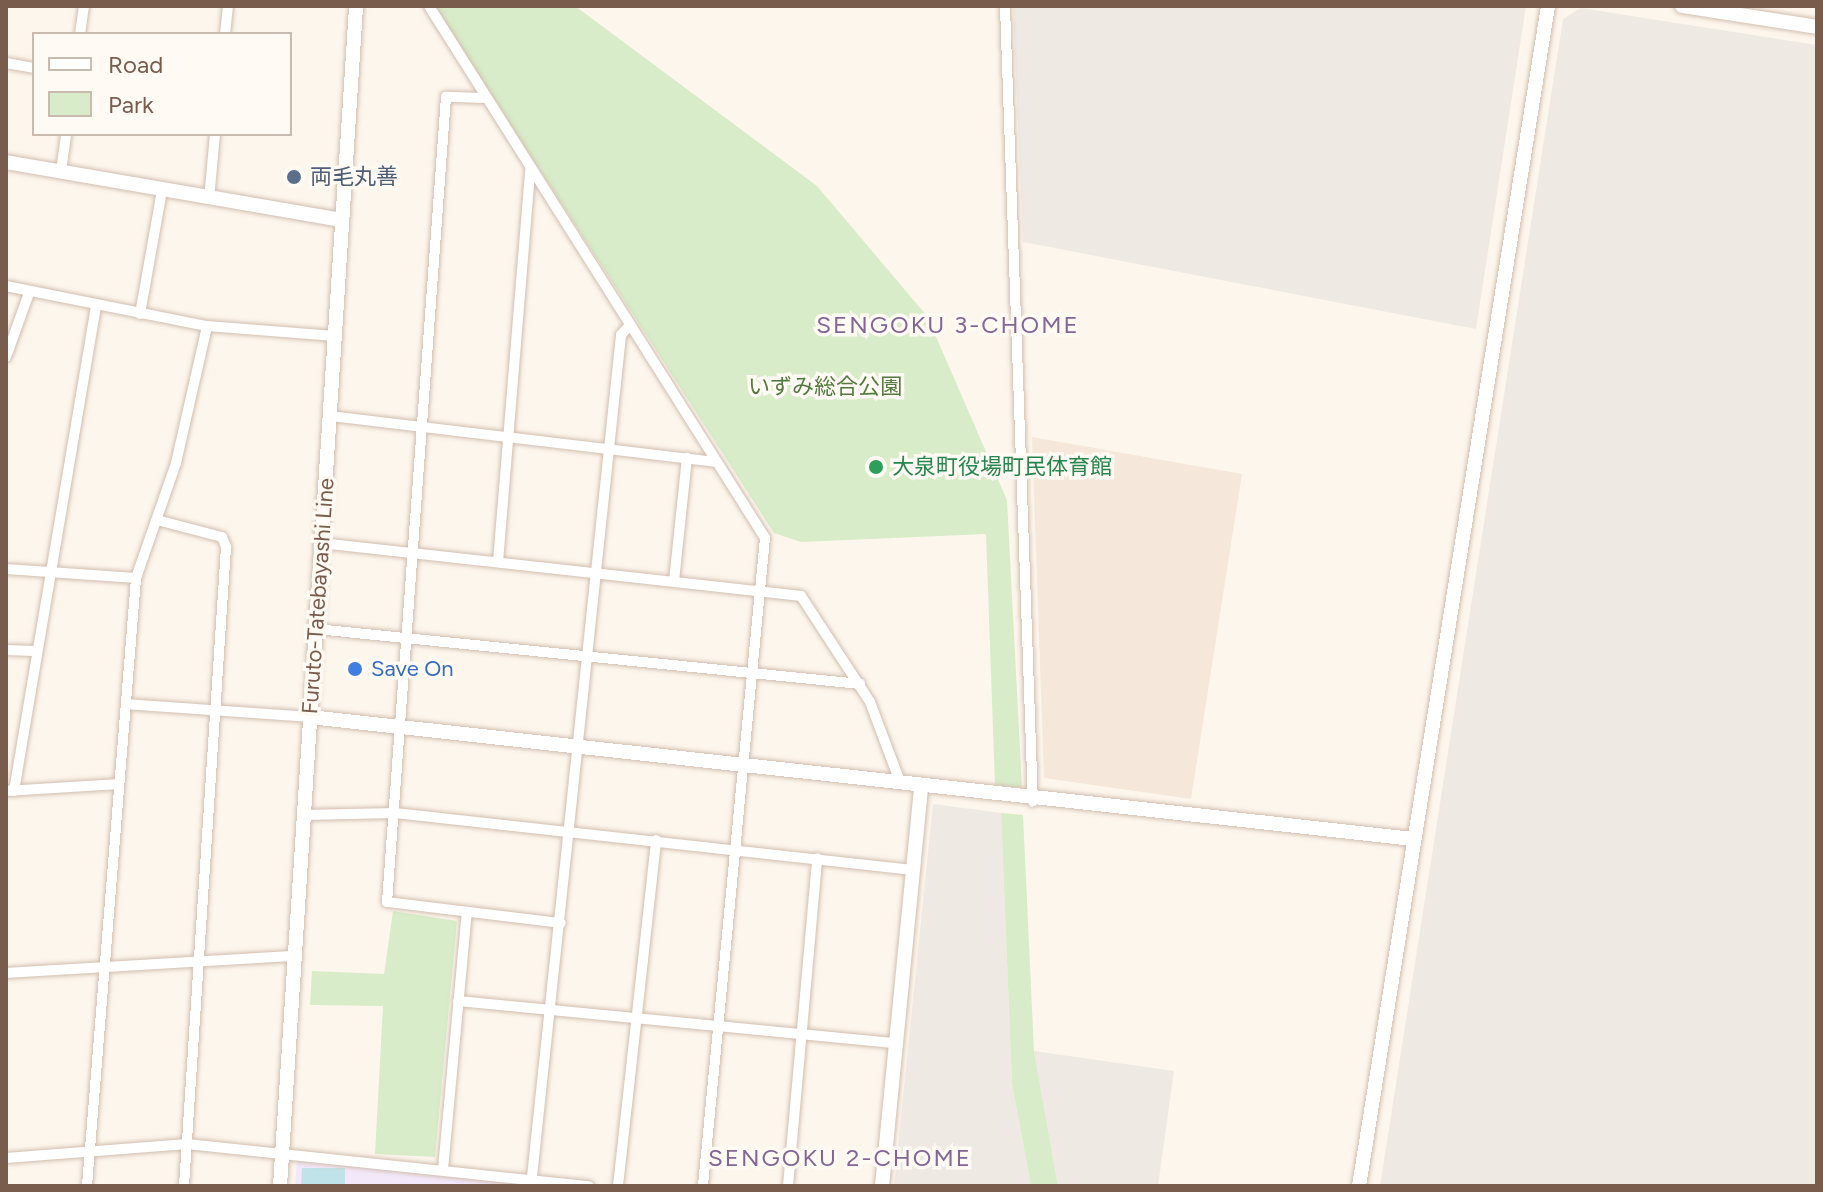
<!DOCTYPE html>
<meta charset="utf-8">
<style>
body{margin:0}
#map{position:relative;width:1823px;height:1192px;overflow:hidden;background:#fdf6ec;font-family:Figtree,"Noto Sans JP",sans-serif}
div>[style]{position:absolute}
.residential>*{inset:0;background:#f5e8da}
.industrial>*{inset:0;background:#efe9e4}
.education>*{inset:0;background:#f3e8fa}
.green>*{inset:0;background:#d8ecc9}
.water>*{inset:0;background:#bfe3e8}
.roads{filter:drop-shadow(0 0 2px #d1beb0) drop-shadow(0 0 2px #d1beb0)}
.street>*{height:10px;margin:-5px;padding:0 5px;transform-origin:5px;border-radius:5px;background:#fff}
.secondary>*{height:14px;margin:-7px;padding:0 7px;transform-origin:7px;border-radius:7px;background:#fff}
.dots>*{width:22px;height:22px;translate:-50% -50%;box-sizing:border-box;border:4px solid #fffaf3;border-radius:50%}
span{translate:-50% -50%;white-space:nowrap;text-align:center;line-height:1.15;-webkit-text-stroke:7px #fffaf3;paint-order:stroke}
.service-label{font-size:22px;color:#4e5e75}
.left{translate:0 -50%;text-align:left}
.park-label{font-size:22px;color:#537a41}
.leisure-label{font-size:22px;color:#27864d}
.street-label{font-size:22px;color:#7a5c4d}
.shop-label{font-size:22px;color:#366cbe}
.neighbourhood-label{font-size:24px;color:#846695;letter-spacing:2px}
.frame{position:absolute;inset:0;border:8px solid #7a5c4d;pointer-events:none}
.legend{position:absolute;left:32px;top:32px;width:260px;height:104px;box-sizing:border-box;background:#fffaf3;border:2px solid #cabbb1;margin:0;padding:10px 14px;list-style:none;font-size:24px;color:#7a5c4d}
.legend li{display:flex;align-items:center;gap:16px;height:40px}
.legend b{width:40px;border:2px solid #cabbb1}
</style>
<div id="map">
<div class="residential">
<i style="clip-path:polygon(1032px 437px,1242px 474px,1191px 799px,1044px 778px)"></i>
</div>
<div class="industrial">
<i style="clip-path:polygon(1013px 6px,1526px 6px,1476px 329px,1023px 242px)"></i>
<i style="clip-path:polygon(1581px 8px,1817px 45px,1817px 1186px,1380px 1186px,1563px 19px)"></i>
<i style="clip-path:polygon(933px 804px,1001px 813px,1012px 1084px,1031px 1186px,894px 1186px)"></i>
<i style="clip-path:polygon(1034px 1051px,1174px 1071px,1158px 1186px,1058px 1186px)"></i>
</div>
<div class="education">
<i style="clip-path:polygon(297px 1160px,521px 1184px,522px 1186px,295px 1186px)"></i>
</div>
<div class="green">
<i style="clip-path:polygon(434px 6px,575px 6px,817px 186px,927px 316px,1007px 500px,1022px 788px,995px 785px,986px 534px,801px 542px,774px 533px)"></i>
<i style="clip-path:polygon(1001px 813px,1023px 815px,1034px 1051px,1058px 1186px,1031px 1186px,1012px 1084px)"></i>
<i style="clip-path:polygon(393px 911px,457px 921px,435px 1157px,375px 1154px,383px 1006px,310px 1005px,312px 971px,384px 974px)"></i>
</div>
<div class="water">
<i style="clip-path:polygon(302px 1168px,345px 1168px,345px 1186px,301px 1186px)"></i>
</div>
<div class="roads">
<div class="street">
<i style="left:429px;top:6px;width:629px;rotate:57.72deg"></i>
<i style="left:765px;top:538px;width:651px;rotate:95.47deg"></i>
<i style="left:1005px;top:6px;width:796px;rotate:87.99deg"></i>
<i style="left:80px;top:34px;width:28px;rotate:-82deg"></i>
<i style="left:225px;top:34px;width:28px;rotate:-84deg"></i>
<i style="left:6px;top:63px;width:28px;rotate:10deg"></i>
<i style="left:483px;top:98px;width:37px;rotate:-178deg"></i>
<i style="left:446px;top:97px;width:807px;rotate:94.19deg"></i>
<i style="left:387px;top:902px;width:175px;rotate:6.9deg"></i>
<i style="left:61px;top:171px;width:37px;rotate:-82deg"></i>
<i style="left:209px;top:199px;width:65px;rotate:-84.7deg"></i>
<i style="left:6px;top:286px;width:205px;rotate:11.3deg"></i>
<i style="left:207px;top:326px;width:128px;rotate:4.5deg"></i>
<i style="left:140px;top:314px;width:125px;rotate:-79.9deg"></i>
<i style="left:6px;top:357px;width:68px;rotate:-70.2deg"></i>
<i style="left:330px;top:416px;width:389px;rotate:6.8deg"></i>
<i style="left:157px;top:520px;width:67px;rotate:14.7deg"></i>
<i style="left:222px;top:537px;width:11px;rotate:68deg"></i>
<i style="left:226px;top:547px;width:640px;rotate:93.76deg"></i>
<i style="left:321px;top:543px;width:483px;rotate:6.3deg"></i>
<i style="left:801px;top:596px;width:126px;rotate:56.9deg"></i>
<i style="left:870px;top:702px;width:85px;rotate:69.4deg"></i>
<i style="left:498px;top:562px;width:393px;rotate:-85.3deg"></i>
<i style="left:6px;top:569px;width:130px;rotate:4deg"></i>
<i style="left:674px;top:581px;width:124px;rotate:-84deg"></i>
<i style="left:316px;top:629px;width:547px;rotate:5.77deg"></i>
<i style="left:6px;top:650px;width:29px;rotate:2deg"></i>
<i style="left:126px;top:704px;width:184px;rotate:4deg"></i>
<i style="left:6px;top:791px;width:113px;rotate:-3.5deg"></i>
<i style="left:14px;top:791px;width:492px;rotate:-80.4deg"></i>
<i style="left:304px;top:815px;width:91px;rotate:-1.3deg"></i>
<i style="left:395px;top:813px;width:521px;rotate:6.28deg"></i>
<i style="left:6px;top:973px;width:289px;rotate:-3.4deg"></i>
<i style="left:458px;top:1001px;width:440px;rotate:5.5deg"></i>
<i style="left:6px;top:1158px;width:182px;rotate:-4.4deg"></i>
<i style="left:187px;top:1144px;width:404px;rotate:6deg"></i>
<i style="left:443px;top:1169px;width:258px;rotate:-84.7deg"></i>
<i style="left:87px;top:1186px;width:610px;rotate:-85.39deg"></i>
<i style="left:136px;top:578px;width:122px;rotate:-70.8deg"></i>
<i style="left:176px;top:463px;width:140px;rotate:-77.2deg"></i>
<i style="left:531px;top:1186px;width:856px;rotate:-83.96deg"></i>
<i style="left:621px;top:335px;width:12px;rotate:-48deg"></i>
<i style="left:618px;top:1186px;width:348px;rotate:-83.7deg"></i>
<i style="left:788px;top:1186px;width:329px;rotate:-84.9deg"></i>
</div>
<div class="secondary">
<i style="left:1682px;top:6px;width:137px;rotate:8.8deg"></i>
<i style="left:6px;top:162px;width:341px;rotate:9.8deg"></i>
<i style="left:310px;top:717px;width:1111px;rotate:6.31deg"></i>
<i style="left:280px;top:1186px;width:1182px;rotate:-86.31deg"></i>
<i style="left:882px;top:1186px;width:403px;rotate:-84.4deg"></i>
<i style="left:1359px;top:1186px;width:1195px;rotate:-80.9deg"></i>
</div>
</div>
<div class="dots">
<i style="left:294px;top:177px;background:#5c6f8a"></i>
<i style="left:876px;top:467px;background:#2e9e5b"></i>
<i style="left:355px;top:669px;background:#3f7fe0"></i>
</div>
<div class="service-label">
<span class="left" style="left:310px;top:177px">両毛丸善</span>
</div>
<div class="park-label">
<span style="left:825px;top:387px">いずみ総合公園</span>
</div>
<div class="leisure-label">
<span class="left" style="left:892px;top:467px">大泉町役場町民体育館</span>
</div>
<div class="street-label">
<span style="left:318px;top:596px;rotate:-86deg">Furuto-Tatebayashi Line</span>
</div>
<div class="shop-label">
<span class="left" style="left:371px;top:669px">Save On</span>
</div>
<div class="neighbourhood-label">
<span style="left:948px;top:325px">SENGOKU 3-CHOME</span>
<span style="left:840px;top:1158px">SENGOKU 2-CHOME</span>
</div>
<div class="frame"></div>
<ul class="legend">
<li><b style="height:10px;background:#fff"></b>Road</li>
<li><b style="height:22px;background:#d8ecc9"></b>Park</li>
</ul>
</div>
